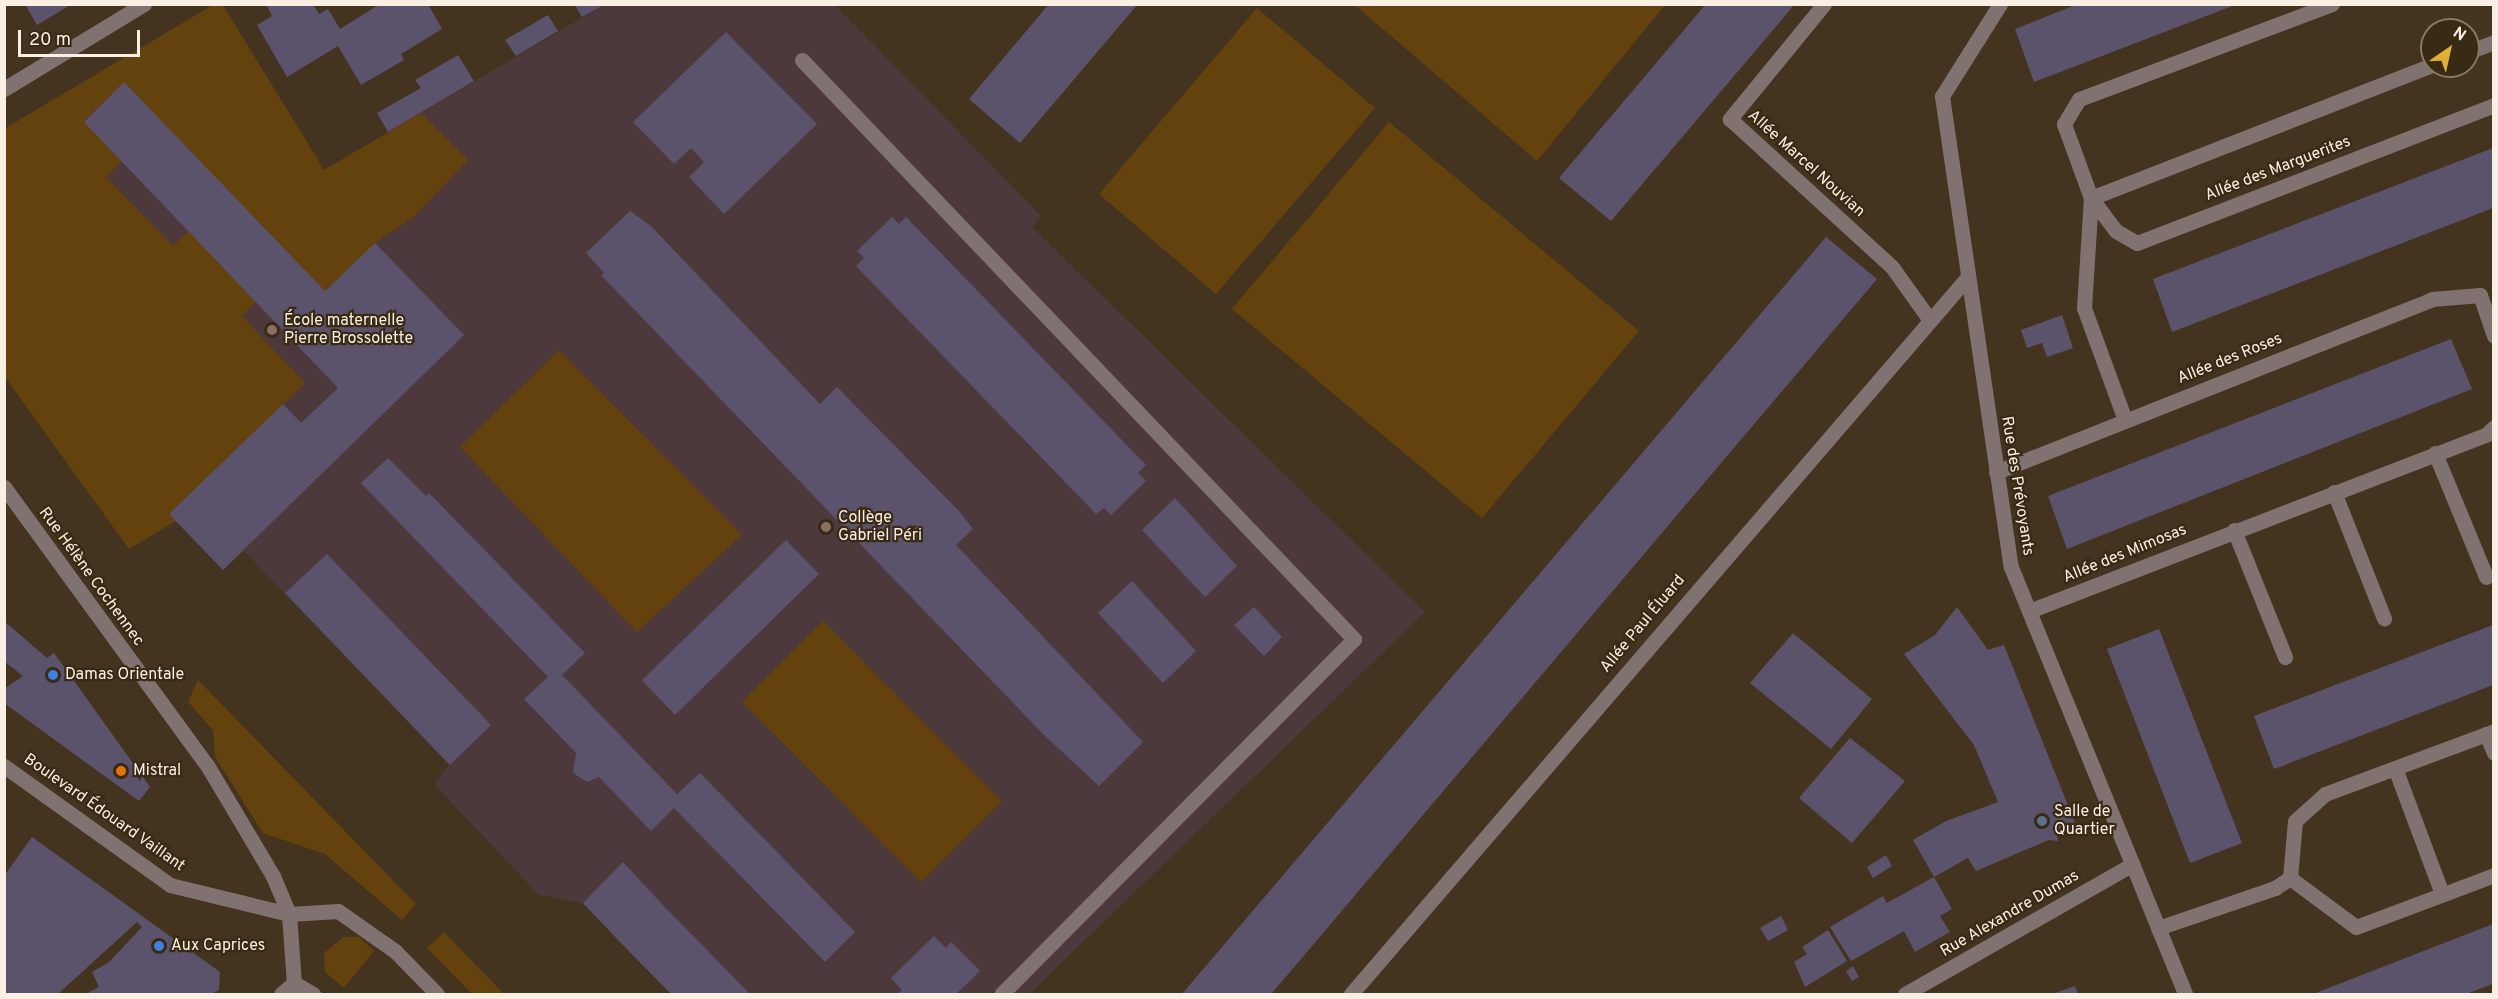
<!DOCTYPE html>
<meta charset="utf-8">
<style>
body{margin:0}
#map{position:relative;width:2498px;height:999px;overflow:hidden;background:#44341f;font-family:Overpass,sans-serif}
div>[style]{position:absolute}
.education>*{inset:0;background:#4d383b}
.green>*{inset:0;background:#63420d}
.building>*{inset:0;background:#5b536c}
.minor>*{height:15px;margin:-7.5px;padding:0 7.5px;transform-origin:7.5px;border-radius:7.5px;background:#817272}
.dots>*{width:16px;height:16px;translate:-50% -50%;box-sizing:border-box;border:3px solid #392a15;border-radius:50%}
span{translate:-50% -50%;white-space:nowrap;text-align:center;line-height:1.15;-webkit-text-stroke:4.5px #392a15;paint-order:stroke}
.street-label{font-size:16px;color:#f9efe2}
.poi-label{font-size:16px;color:#f9efe2}
.left{translate:0 -50%;text-align:left}
.frame{position:absolute;inset:0;border:6px solid #f9efe2;pointer-events:none}
.north{position:absolute;left:2420px;top:18px;width:60px;height:60px;box-sizing:border-box;background:#392a15;border:2px solid #867967;border-radius:50%;rotate:34deg;font-size:16px;font-weight:700;line-height:24px;text-align:center;color:#f9efe2}
.north::after{content:'';display:block;margin:auto;width:21px;height:27px;background:#e2af34;clip-path:polygon(50% 0,100% 100%,50% 72%,0 100%)}
.scale{position:absolute;left:18px;top:30px;width:122px;height:27px;box-sizing:border-box;border:3px solid #f9efe2;border-top:0;padding-left:8px;font-size:18px;line-height:21px;white-space:nowrap;color:#f9efe2;-webkit-text-stroke:4px #392a15;paint-order:stroke}
</style>
<div id="map">
<div class="education">
<i style="clip-path:polygon(213px 5px,223px 5px,324px 170px,604px 5px,835px 5px,1041px 216px,1032px 227px,1425px 612px,1029px 994px,671px 994px,583px 903px,539px 895px,434px 784px,449px 765px,244px 551px,223px 570px,176px 521px,129px 549px,5px 377px,4px 129px)"></i>
</div>
<div class="green">
<i style="clip-path:polygon(213px 5px,223px 5px,324px 170px,421px 113px,468px 160px,414px 217px,375px 243px,325px 291px,124px 83px,84px 121px,122px 161px,106px 177px,173px 246px,189px 231px,256px 302px,242px 316px,305px 383px,170px 514px,176px 521px,129px 549px,5px 377px,4px 129px)"></i>
<i style="clip-path:polygon(1355px 5px,1665px 5px,1537px 161px)"></i>
<i style="clip-path:polygon(1257px 8px,1375px 108px,1216px 294px,1099px 194px)"></i>
<i style="clip-path:polygon(1389px 122px,1639px 331px,1482px 518px,1232px 309px)"></i>
<i style="clip-path:polygon(559px 350px,742px 535px,637px 632px,460px 447px)"></i>
<i style="clip-path:polygon(823px 621px,1002px 801px,921px 882px,742px 702px)"></i>
<i style="clip-path:polygon(198px 680px,416px 904px,402px 920px,325px 854px,263px 833px,215px 757px,213px 730px,188px 702px)"></i>
<i style="clip-path:polygon(444px 932px,504px 994px,472px 994px,427px 948px)"></i>
<i style="clip-path:polygon(343px 937px,359px 937px,374px 951px,344px 988px,325px 972px,324px 953px)"></i>
</div>
<div class="building">
<i style="clip-path:polygon(25px 4px,72px 4px,37px 25px)"></i>
<i style="clip-path:polygon(266px 4px,313px 4px,319px 14px,328px 9px,340px 29px,380px 4px,428px 4px,442px 29px,401px 54px,404px 60px,361px 85px,338px 46px,287px 77px,257px 25px,272px 16px)"></i>
<i style="clip-path:polygon(574px 4px,599px 4px,600px 7px,582px 17px)"></i>
<i style="clip-path:polygon(1049px 4px,1138px 4px,1020px 143px,969px 99px)"></i>
<i style="clip-path:polygon(1706px 4px,1795px 4px,1611px 221px,1559px 178px)"></i>
<i style="clip-path:polygon(2078px 4px,2235px 4px,2235px 5px,2034px 82px,2015px 29px)"></i>
<i style="clip-path:polygon(548px 15px,558px 31px,516px 56px,505px 40px)"></i>
<i style="clip-path:polygon(726px 32px,817px 124px,724px 214px,689px 177px,704px 162px,691px 148px,674px 164px,633px 122px)"></i>
<i style="clip-path:polygon(458px 55px,474px 81px,388px 132px,377px 113px,421px 88px,415px 80px)"></i>
<i style="clip-path:polygon(124px 82px,325px 291px,375px 243px,464px 335px,223px 570px,169px 514px,283px 404px,301px 423px,338px 388px,84px 122px)"></i>
<i style="clip-path:polygon(2493px 148px,2493px 208px,2172px 332px,2153px 279px)"></i>
<i style="clip-path:polygon(630px 211px,651px 226px,820px 404px,837px 387px,959px 511px,973px 529px,956px 545px,1143px 742px,1099px 786px,1043px 734px,601px 275px,604px 273px,586px 253px)"></i>
<i style="clip-path:polygon(892px 217px,899px 224px,906px 217px,1146px 465px,1138px 473px,1146px 481px,1111px 515px,1104px 508px,1096px 514px,856px 266px,864px 258px,857px 251px)"></i>
<i style="clip-path:polygon(1826px 237px,1877px 279px,1290px 972px,1271px 994px,1182px 994px)"></i>
<i style="clip-path:polygon(2062px 315px,2073px 348px,2047px 357px,2042px 343px,2027px 348px,2021px 330px)"></i>
<i style="clip-path:polygon(2451px 339px,2472px 389px,2067px 549px,2048px 496px)"></i>
<i style="clip-path:polygon(388px 458px,426px 496px,429px 493px,585px 653px,562px 675px,677px 794px,700px 773px,855px 932px,825px 962px,674px 808px,651px 831px,599px 777px,587px 782px,573px 773px,576px 753px,524px 699px,548px 677px,361px 483px)"></i>
<i style="clip-path:polygon(1175px 498px,1237px 566px,1205px 597px,1142px 530px)"></i>
<i style="clip-path:polygon(786px 540px,819px 574px,675px 715px,642px 680px)"></i>
<i style="clip-path:polygon(327px 554px,491px 725px,450px 765px,285px 593px)"></i>
<i style="clip-path:polygon(1132px 581px,1196px 651px,1163px 683px,1098px 613px)"></i>
<i style="clip-path:polygon(1254px 607px,1282px 637px,1264px 656px,1234px 625px)"></i>
<i style="clip-path:polygon(1957px 607px,1988px 650px,2004px 645px,2079px 833px,2057px 836px,2058px 841px,2049px 840px,1976px 871px,1968px 858px,1934px 877px,1913px 840px,1946px 821px,1998px 802px,1974px 745px,1904px 654px,1935px 635px)"></i>
<i style="clip-path:polygon(4px 621px,47px 658px,54px 653px,150px 787px,139px 801px,4px 703px,4px 689px,23px 676px,4px 661px)"></i>
<i style="clip-path:polygon(2493px 625px,2493px 685px,2274px 769px,2254px 716px)"></i>
<i style="clip-path:polygon(2159px 629px,2242px 843px,2190px 863px,2107px 649px)"></i>
<i style="clip-path:polygon(1793px 633px,1872px 699px,1831px 749px,1750px 683px)"></i>
<i style="clip-path:polygon(1850px 738px,1905px 781px,1852px 843px,1799px 798px)"></i>
<i style="clip-path:polygon(32px 837px,220px 972px,219px 990px,211px 994px,86px 994px,99px 987px,92px 972px,109px 962px,142px 927px,137px 922px,58px 994px,4px 994px,4px 876px)"></i>
<i style="clip-path:polygon(1886px 855px,1892px 866px,1873px 878px,1867px 867px)"></i>
<i style="clip-path:polygon(623px 862px,660px 902px,750px 994px,671px 994px,619px 941px,583px 903px)"></i>
<i style="clip-path:polygon(1934px 877px,1952px 909px,1940px 916px,1950px 932px,1915px 952px,1904px 931px,1851px 961px,1830px 927px,1883px 896px,1887px 903px)"></i>
<i style="clip-path:polygon(1781px 916px,1788px 930px,1768px 941px,1760px 928px)"></i>
<i style="clip-path:polygon(2493px 924px,2493px 984px,2466px 994px,2313px 994px)"></i>
<i style="clip-path:polygon(1828px 930px,1847px 961px,1805px 987px,1794px 962px,1807px 954px,1802px 947px)"></i>
<i style="clip-path:polygon(934px 936px,946px 948px,951px 942px,980px 971px,956px 994px,897px 994px,902px 990px,891px 978px)"></i>
<i style="clip-path:polygon(1853px 966px,1859px 977px,1852px 981px,1846px 971px)"></i>
<i style="clip-path:polygon(2075px 986px,2078px 994px,2052px 994px)"></i>
</div>
<div class="minor">
<i style="left:1824px;top:4px;width:149px;rotate:129.3deg"></i>
<i style="left:1730px;top:119px;width:219px;rotate:42.4deg"></i>
<i style="left:1892px;top:267px;width:65px;rotate:54.4deg"></i>
<i style="left:2000px;top:4px;width:109px;rotate:122.2deg"></i>
<i style="left:1942px;top:96px;width:476px;rotate:81.7deg"></i>
<i style="left:2011px;top:567px;width:461px;rotate:67.8deg"></i>
<i style="left:2332px;top:4px;width:270px;rotate:159.4deg"></i>
<i style="left:2079px;top:99px;width:29px;rotate:121deg"></i>
<i style="left:2064px;top:124px;width:79px;rotate:70deg"></i>
<i style="left:2091px;top:198px;width:41px;rotate:52.9deg"></i>
<i style="left:2116px;top:231px;width:24px;rotate:30deg"></i>
<i style="left:2137px;top:243px;width:383px;rotate:-21.1deg"></i>
<i style="left:2468px;top:52px;width:28px;rotate:-21deg"></i>
<i style="left:802px;top:60px;width:800px;rotate:46.37deg"></i>
<i style="left:1354px;top:639px;width:500px;rotate:134.8deg"></i>
<i style="left:4px;top:89px;width:164px;rotate:-31.3deg"></i>
<i style="left:2125px;top:420px;width:119px;rotate:-110.1deg"></i>
<i style="left:2084px;top:308px;width:110px;rotate:-86.4deg"></i>
<i style="left:2091px;top:198px;width:366px;rotate:-21.3deg"></i>
<i style="left:2435px;top:453px;width:134px;rotate:67.6deg"></i>
<i style="left:1996px;top:472px;width:469px;rotate:-21.6deg"></i>
<i style="left:2432px;top:299px;width:48px;rotate:-4.8deg"></i>
<i style="left:2480px;top:295px;width:43px;rotate:71.1deg"></i>
<i style="left:4px;top:487px;width:344px;rotate:53.9deg"></i>
<i style="left:207px;top:765px;width:129px;rotate:59.3deg"></i>
<i style="left:273px;top:876px;width:41px;rotate:67.2deg"></i>
<i style="left:289px;top:914px;width:69px;rotate:85.9deg"></i>
<i style="left:294px;top:983px;width:22px;rotate:30deg"></i>
<i style="left:2334px;top:492px;width:136px;rotate:68.4deg"></i>
<i style="left:2234px;top:530px;width:137px;rotate:68.1deg"></i>
<i style="left:2029px;top:611px;width:491px;rotate:-21.1deg"></i>
<i style="left:2487px;top:434px;width:10px;rotate:-45deg"></i>
<i style="left:2486px;top:734px;width:21px;rotate:67deg"></i>
<i style="left:4px;top:766px;width:204px;rotate:35.6deg"></i>
<i style="left:170px;top:885px;width:122px;rotate:13.7deg"></i>
<i style="left:289px;top:914px;width:49px;rotate:-3.5deg"></i>
<i style="left:338px;top:911px;width:70px;rotate:35.1deg"></i>
<i style="left:395px;top:951px;width:60px;rotate:45.7deg"></i>
<i style="left:2395px;top:768px;width:134px;rotate:69.5deg"></i>
<i style="left:2290px;top:878px;width:57px;rotate:-85deg"></i>
<i style="left:2295px;top:821px;width:40px;rotate:-42deg"></i>
<i style="left:2325px;top:794px;width:180px;rotate:-20.4deg"></i>
<i style="left:2290px;top:878px;width:82px;rotate:36.6deg"></i>
<i style="left:2356px;top:927px;width:147px;rotate:-20.6deg"></i>
<i style="left:2158px;top:928px;width:124px;rotate:-18.9deg"></i>
<i style="left:2275px;top:888px;width:18px;rotate:-34deg"></i>
<i style="left:281px;top:994px;width:17px;rotate:-40deg"></i>
<i style="left:1351px;top:994px;width:943px;rotate:-49.3deg"></i>
<i style="left:1905px;top:994px;width:262px;rotate:-29.7deg"></i>
</div>
<div class="dots">
<i style="left:272px;top:330px;background:#8d6e63"></i>
<i style="left:826px;top:527px;background:#8d6e63"></i>
<i style="left:53px;top:675px;background:#3f7fe0"></i>
<i style="left:121px;top:771px;background:#e8710a"></i>
<i style="left:2042px;top:821px;background:#5c6f8a"></i>
<i style="left:159px;top:946px;background:#3f7fe0"></i>
</div>
<div class="street-label">
<span style="left:1806px;top:164px;rotate:42deg">Allée Marcel Nouvian</span>
<span style="left:2278px;top:169px;rotate:-21deg">Allée des Marguerites</span>
<span style="left:2230px;top:359px;rotate:-22deg">Allée des Roses</span>
<span style="left:2017px;top:486px;rotate:81deg">Rue des Prévoyants</span>
<span style="left:2125px;top:554px;rotate:-22deg">Allée des Mimosas</span>
<span style="left:91px;top:577px;rotate:54deg">Rue Hélène Cochennec</span>
<span style="left:1643px;top:624px;rotate:-50deg">Allée Paul Éluard</span>
<span style="left:104px;top:813px;rotate:35deg">Boulevard Édouard Vaillant</span>
<span style="left:2010px;top:914px;rotate:-30deg">Rue Alexandre Dumas</span>
</div>
<div class="poi-label">
<span class="left" style="left:284px;top:330px">École maternelle<br>Pierre Brossolette</span>
<span class="left" style="left:838px;top:527px">Collège<br>Gabriel Péri</span>
<span class="left" style="left:65px;top:675px">Damas Orientale</span>
<span class="left" style="left:133px;top:771px">Mistral</span>
<span class="left" style="left:2054px;top:821px">Salle de<br>Quartier</span>
<span class="left" style="left:171px;top:946px">Aux Caprices</span>
</div>
<div class="frame"></div>
<div class="north">N</div>
<div class="scale">20 m</div>
</div>
